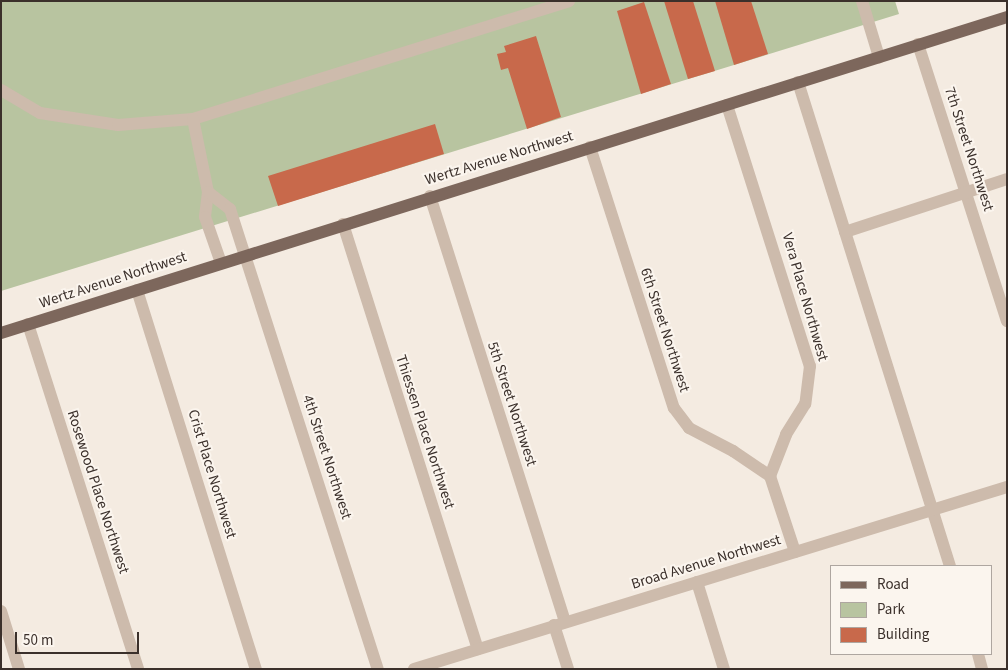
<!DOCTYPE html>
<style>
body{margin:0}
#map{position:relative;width:1008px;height:670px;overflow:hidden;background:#f4ebe1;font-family:"Source Sans 3",sans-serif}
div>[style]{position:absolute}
.green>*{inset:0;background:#b8c4a0}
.building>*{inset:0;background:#c8694b}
.minor>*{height:12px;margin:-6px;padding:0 6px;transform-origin:6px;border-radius:6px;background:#cdbbac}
.major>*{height:12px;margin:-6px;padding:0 6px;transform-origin:6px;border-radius:6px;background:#7d675c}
span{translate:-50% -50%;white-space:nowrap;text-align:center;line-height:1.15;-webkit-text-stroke:4px #fbf5ee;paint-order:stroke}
.street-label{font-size:15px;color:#3b302b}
.frame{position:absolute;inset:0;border:2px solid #3b302b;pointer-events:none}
.legend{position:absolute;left:830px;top:565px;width:162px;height:90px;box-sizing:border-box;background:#fbf5ee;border:1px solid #aea6a0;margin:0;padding:6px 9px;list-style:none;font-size:15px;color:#3b302b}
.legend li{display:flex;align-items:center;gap:10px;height:25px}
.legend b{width:25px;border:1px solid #aea6a0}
.scale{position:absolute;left:15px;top:632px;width:124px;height:22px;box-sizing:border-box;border:2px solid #3b302b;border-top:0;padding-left:6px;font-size:15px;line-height:18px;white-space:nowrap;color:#3b302b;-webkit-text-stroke:4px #fbf5ee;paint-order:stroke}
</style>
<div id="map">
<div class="green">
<i style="clip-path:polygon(1px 1px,895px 1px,899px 14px,1px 291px)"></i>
</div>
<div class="building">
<i style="clip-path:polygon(664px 1px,693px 1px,715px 71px,688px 79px)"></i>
<i style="clip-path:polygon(715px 1px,751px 1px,768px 54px,734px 65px)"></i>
<i style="clip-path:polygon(644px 2px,671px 84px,641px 94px,617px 11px)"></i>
<i style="clip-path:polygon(536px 36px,561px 117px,527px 129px,508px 68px,501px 70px,497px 54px,506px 52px,504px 46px)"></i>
<i style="clip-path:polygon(435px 124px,444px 154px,278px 206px,268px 176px)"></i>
</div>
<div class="minor">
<i style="left:862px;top:1px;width:59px;rotate:73.1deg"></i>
<i style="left:918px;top:44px;width:291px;rotate:72.2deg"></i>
<i style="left:798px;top:82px;width:507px;rotate:72.57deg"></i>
<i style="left:1px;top:90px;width:45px;rotate:30.5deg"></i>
<i style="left:40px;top:113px;width:79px;rotate:8.7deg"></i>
<i style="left:118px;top:125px;width:75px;rotate:-4.6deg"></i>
<i style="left:193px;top:119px;width:394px;rotate:-17.4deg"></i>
<i style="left:727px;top:105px;width:274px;rotate:72.4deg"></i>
<i style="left:810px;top:366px;width:38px;rotate:97deg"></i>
<i style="left:805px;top:404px;width:36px;rotate:122deg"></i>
<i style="left:786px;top:435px;width:44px;rotate:111.3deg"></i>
<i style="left:770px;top:476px;width:80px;rotate:71.8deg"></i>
<i style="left:193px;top:119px;width:75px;rotate:78.4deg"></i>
<i style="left:208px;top:192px;width:25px;rotate:97deg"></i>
<i style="left:205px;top:217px;width:49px;rotate:70.8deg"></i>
<i style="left:590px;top:147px;width:274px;rotate:72.2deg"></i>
<i style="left:674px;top:408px;width:25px;rotate:53deg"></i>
<i style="left:689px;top:428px;width:50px;rotate:27.6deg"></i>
<i style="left:733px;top:451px;width:45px;rotate:34deg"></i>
<i style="left:208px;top:192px;width:28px;rotate:38deg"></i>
<i style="left:230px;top:209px;width:483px;rotate:72.2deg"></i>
<i style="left:430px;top:196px;width:447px;rotate:72.4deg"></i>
<i style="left:343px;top:224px;width:446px;rotate:72.4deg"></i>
<i style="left:845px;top:232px;width:170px;rotate:-18.1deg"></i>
<i style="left:137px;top:290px;width:397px;rotate:72.6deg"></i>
<i style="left:28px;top:324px;width:362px;rotate:72.3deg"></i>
<i style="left:697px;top:582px;width:91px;rotate:72.8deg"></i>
<i style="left:1px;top:611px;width:61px;rotate:72.8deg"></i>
<i style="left:554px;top:625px;width:46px;rotate:72.3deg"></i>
<i style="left:978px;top:654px;width:16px;rotate:75deg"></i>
<i style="left:414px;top:669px;width:620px;rotate:-17.06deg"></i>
</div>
<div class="major">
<i style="left:1px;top:333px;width:1054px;rotate:-17.44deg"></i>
</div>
<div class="street-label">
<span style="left:969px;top:149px;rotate:72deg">7th Street Northwest</span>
<span style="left:499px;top:158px;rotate:-17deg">Wertz Avenue Northwest</span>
<span style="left:113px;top:280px;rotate:-18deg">Wertz Avenue Northwest</span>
<span style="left:805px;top:297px;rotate:74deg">Vera Place Northwest</span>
<span style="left:665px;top:330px;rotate:72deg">6th Street Northwest</span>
<span style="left:512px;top:404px;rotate:72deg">5th Street Northwest</span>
<span style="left:425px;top:432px;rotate:72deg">Thiessen Place Northwest</span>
<span style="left:327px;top:457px;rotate:72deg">4th Street Northwest</span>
<span style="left:212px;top:474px;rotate:73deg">Crist Place Northwest</span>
<span style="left:98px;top:492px;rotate:72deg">Rosewood Place Northwest</span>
<span style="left:706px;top:562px;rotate:-17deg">Broad Avenue Northwest</span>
</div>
<div class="frame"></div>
<ul class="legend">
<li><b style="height:6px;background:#7d675c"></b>Road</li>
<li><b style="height:14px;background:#b8c4a0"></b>Park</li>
<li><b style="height:14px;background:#c8694b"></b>Building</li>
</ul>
<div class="scale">50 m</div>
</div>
